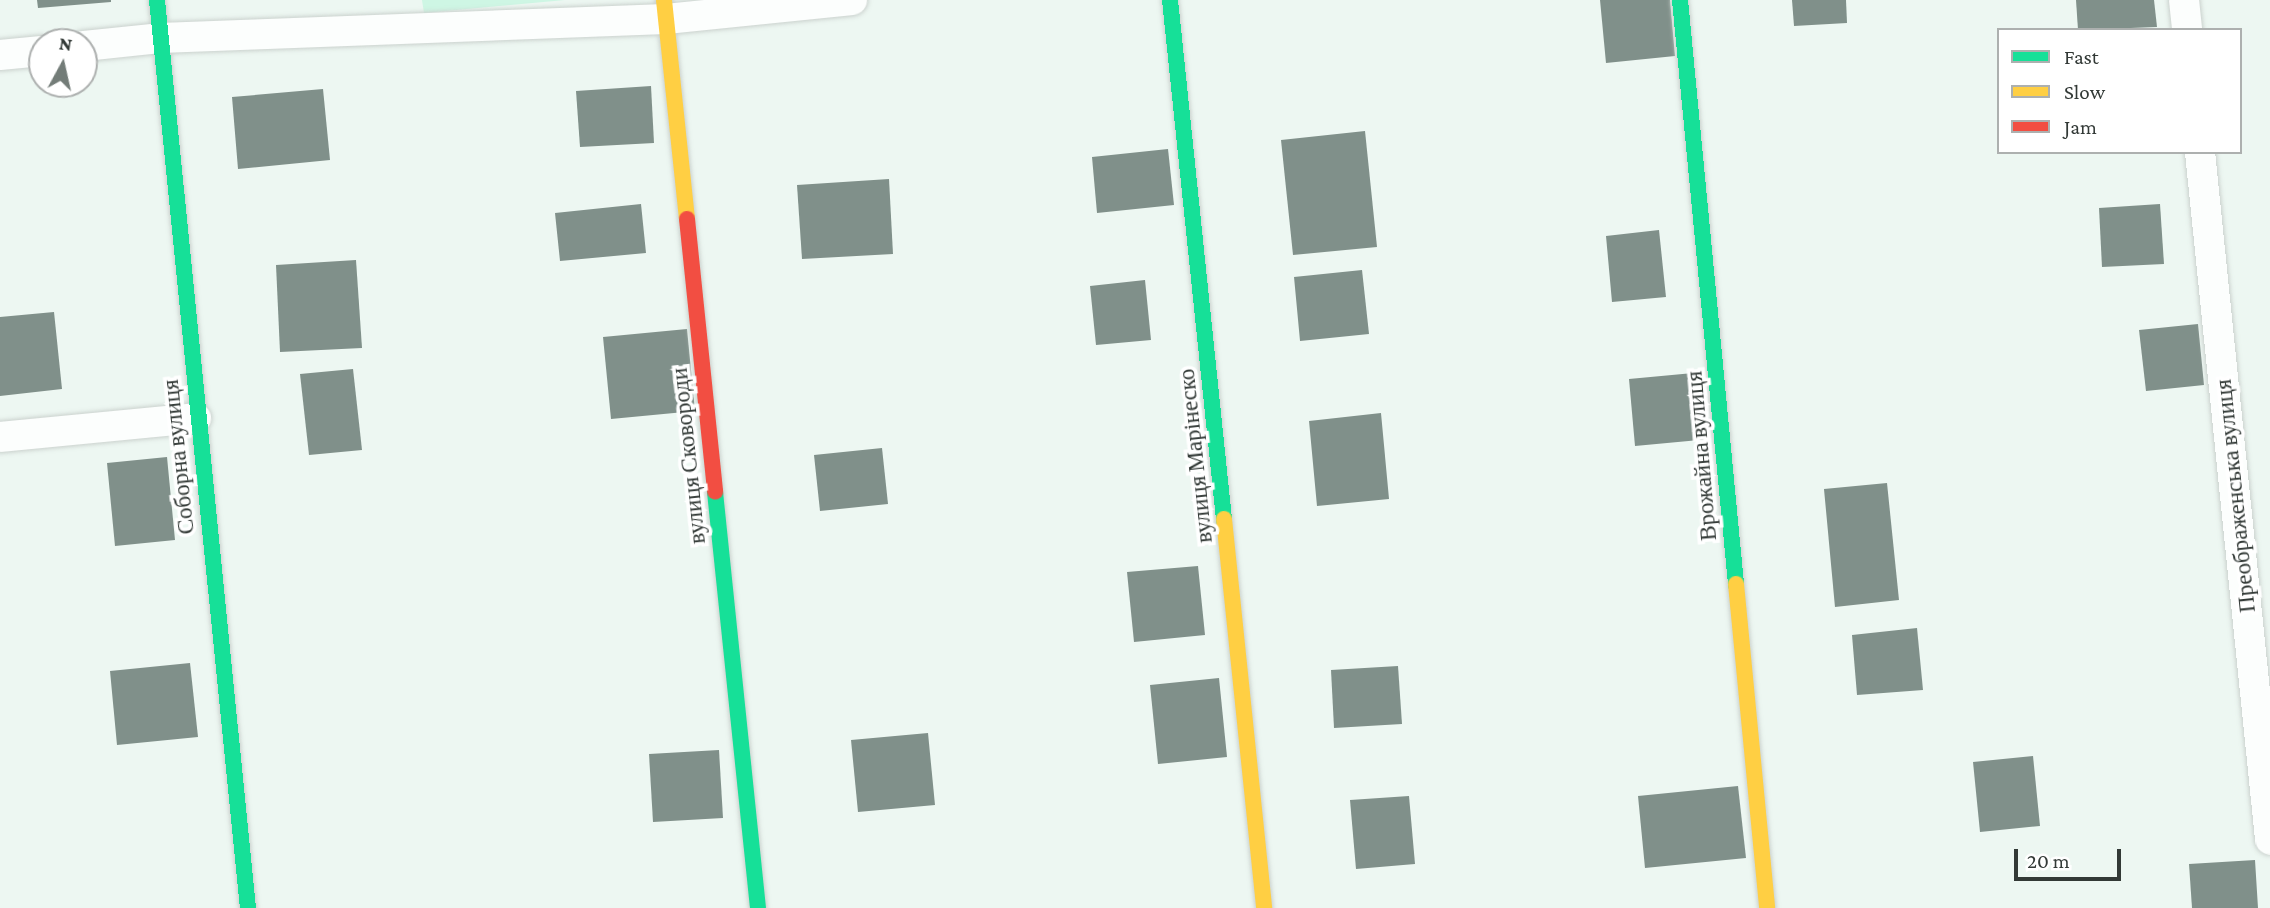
<!DOCTYPE html>
<meta charset="utf-8">
<style>
body{margin:0}
#map{position:relative;width:2270px;height:908px;overflow:hidden;background:#edf7f2;font-family:"Crimson Pro",serif}
div>[style]{position:absolute}
.green>*{inset:0;background:#cef6e4}
.building>*{inset:0;background:#80908a}
.roads{filter:drop-shadow(0 0 2px #cbd2ce) drop-shadow(0 0 2px #cbd2ce)}
.street>*{height:30px;margin:-15px;padding:0 15px;transform-origin:15px;border-radius:15px;background:#fcfefd}
.fast>*{height:16px;margin:-8px;padding:0 8px;transform-origin:8px;border-radius:8px;background:#16e098}
.slow>*{height:16px;margin:-8px;padding:0 8px;transform-origin:8px;border-radius:8px;background:#ffcf43}
.jam>*{height:16px;margin:-8px;padding:0 8px;transform-origin:8px;border-radius:8px;background:#f24e42}
span{translate:-50% -50%;white-space:nowrap;text-align:center;line-height:1.15;-webkit-text-stroke:7px #fff;paint-order:stroke}
.street-label{font-size:23px;color:#323936}
.legend{position:absolute;left:1997px;top:28px;width:245px;height:126px;box-sizing:border-box;background:#fff;border:2px solid #adb0af;margin:0;padding:9px 12px;list-style:none;font-size:21px;color:#323936}
.legend li{display:flex;align-items:center;gap:14px;height:35px}
.legend b{width:35px;border:2px solid #adb0af}
.north{position:absolute;left:28px;top:28px;width:70px;height:70px;box-sizing:border-box;background:#fff;border:2px solid #adb0af;border-radius:50%;rotate:8deg;font-size:19px;font-weight:700;line-height:28px;text-align:center;color:#323936}
.north::after{content:'';display:block;margin:auto;width:24px;height:32px;background:#737c78;clip-path:polygon(50% 0,100% 100%,50% 72%,0 100%)}
.scale{position:absolute;left:2014px;top:849px;width:107px;height:32px;box-sizing:border-box;border:4px solid #323936;border-top:0;padding-left:9px;font-size:21px;line-height:24px;white-space:nowrap;color:#323936;-webkit-text-stroke:5px #fff;paint-order:stroke}
</style>
<div id="map">
<div class="green">
<i style="clip-path:polygon(422px 0,565px 0,424px 13px)"></i>
</div>
<div class="building">
<i style="clip-path:polygon(37px 0,111px 0,111px 2px,38px 8px)"></i>
<i style="clip-path:polygon(1600px 0,1670px 0,1675px 56px,1606px 63px)"></i>
<i style="clip-path:polygon(1792px 0,1846px 0,1847px 23px,1794px 26px)"></i>
<i style="clip-path:polygon(2076px 0,2154px 0,2157px 27px,2078px 30px)"></i>
<i style="clip-path:polygon(651px 86px,654px 143px,580px 147px,576px 91px)"></i>
<i style="clip-path:polygon(323px 89px,330px 160px,238px 169px,232px 97px)"></i>
<i style="clip-path:polygon(1365px 131px,1377px 247px,1293px 255px,1281px 140px)"></i>
<i style="clip-path:polygon(1168px 149px,1174px 205px,1097px 213px,1092px 157px)"></i>
<i style="clip-path:polygon(889px 179px,893px 254px,802px 259px,797px 185px)"></i>
<i style="clip-path:polygon(641px 204px,646px 253px,560px 261px,555px 213px)"></i>
<i style="clip-path:polygon(2160px 204px,2164px 264px,2102px 267px,2099px 208px)"></i>
<i style="clip-path:polygon(1659px 230px,1666px 297px,1612px 302px,1606px 236px)"></i>
<i style="clip-path:polygon(356px 260px,362px 348px,280px 352px,276px 265px)"></i>
<i style="clip-path:polygon(1362px 270px,1369px 334px,1300px 341px,1294px 277px)"></i>
<i style="clip-path:polygon(1145px 280px,1151px 340px,1096px 345px,1090px 286px)"></i>
<i style="clip-path:polygon(54px 312px,62px 389px,0 396px,0 317px)"></i>
<i style="clip-path:polygon(2198px 324px,2204px 385px,2146px 391px,2139px 330px)"></i>
<i style="clip-path:polygon(687px 329px,695px 411px,611px 419px,603px 337px)"></i>
<i style="clip-path:polygon(353px 369px,362px 450px,309px 455px,300px 374px)"></i>
<i style="clip-path:polygon(1704px 372px,1710px 439px,1635px 446px,1629px 379px)"></i>
<i style="clip-path:polygon(1381px 413px,1389px 499px,1317px 506px,1309px 421px)"></i>
<i style="clip-path:polygon(882px 448px,888px 504px,820px 511px,814px 455px)"></i>
<i style="clip-path:polygon(167px 457px,175px 540px,115px 546px,107px 463px)"></i>
<i style="clip-path:polygon(1887px 483px,1899px 600px,1835px 607px,1824px 489px)"></i>
<i style="clip-path:polygon(1198px 566px,1205px 635px,1134px 642px,1127px 572px)"></i>
<i style="clip-path:polygon(1917px 628px,1923px 690px,1857px 695px,1852px 635px)"></i>
<i style="clip-path:polygon(190px 663px,198px 737px,117px 745px,110px 671px)"></i>
<i style="clip-path:polygon(1398px 666px,1402px 724px,1334px 728px,1331px 670px)"></i>
<i style="clip-path:polygon(1219px 678px,1227px 757px,1158px 764px,1150px 685px)"></i>
<i style="clip-path:polygon(928px 733px,935px 805px,858px 812px,851px 740px)"></i>
<i style="clip-path:polygon(719px 750px,723px 818px,653px 822px,649px 754px)"></i>
<i style="clip-path:polygon(2033px 756px,2040px 826px,1980px 832px,1973px 762px)"></i>
<i style="clip-path:polygon(1738px 786px,1746px 858px,1645px 868px,1638px 796px)"></i>
<i style="clip-path:polygon(1409px 796px,1415px 864px,1356px 869px,1350px 800px)"></i>
<i style="clip-path:polygon(2255px 860px,2258px 908px,2192px 908px,2189px 864px)"></i>
</div>
<div class="roads">
<div class="street">
<i style="left:2184px;top:0;width:30px;rotate:84deg"></i>
<i style="left:84px;top:46px;width:76px;rotate:-6deg"></i>
<i style="left:160px;top:38px;width:506px;rotate:-2.15deg"></i>
<i style="left:666px;top:19px;width:187px;rotate:-5.8deg"></i>
<i style="left:0;top:55px;width:42px;rotate:-5.4deg"></i>
<i style="left:2200px;top:152px;width:691px;rotate:84.18deg"></i>
<i style="left:0;top:437px;width:197px;rotate:-5.5deg"></i>
</div>
<div class="fast">
<i style="left:157px;top:0;width:913px;rotate:84.28deg"></i>
<i style="left:1170px;top:0;width:522px;rotate:84.06deg"></i>
<i style="left:1680px;top:0;width:587px;rotate:84.52deg"></i>
<i style="left:715px;top:492px;width:418px;rotate:84.1deg"></i>
</div>
<div class="slow">
<i style="left:664px;top:0;width:220px;rotate:84deg"></i>
<i style="left:1224px;top:519px;width:391px;rotate:84.1deg"></i>
<i style="left:1736px;top:584px;width:325px;rotate:84.5deg"></i>
</div>
<div class="jam">
<i style="left:687px;top:219px;width:274px;rotate:84.1deg"></i>
</div>
</div>
<div class="street-label">
<span style="left:688px;top:456px;rotate:-96deg">вулиця Сковороди</span>
<span style="left:1195px;top:456px;rotate:-96deg">вулиця Марінеско</span>
<span style="left:1701px;top:456px;rotate:-95deg">Врожайна вулиця</span>
<span style="left:178px;top:457px;rotate:-96deg">Соборна вулиця</span>
<span style="left:2235px;top:496px;rotate:-96deg">Преображенська вулиця</span>
</div>
<ul class="legend">
<li><b style="height:9px;background:#16e098"></b>Fast</li>
<li><b style="height:9px;background:#ffcf43"></b>Slow</li>
<li><b style="height:9px;background:#f24e42"></b>Jam</li>
</ul>
<div class="north">N</div>
<div class="scale">20 m</div>
</div>
